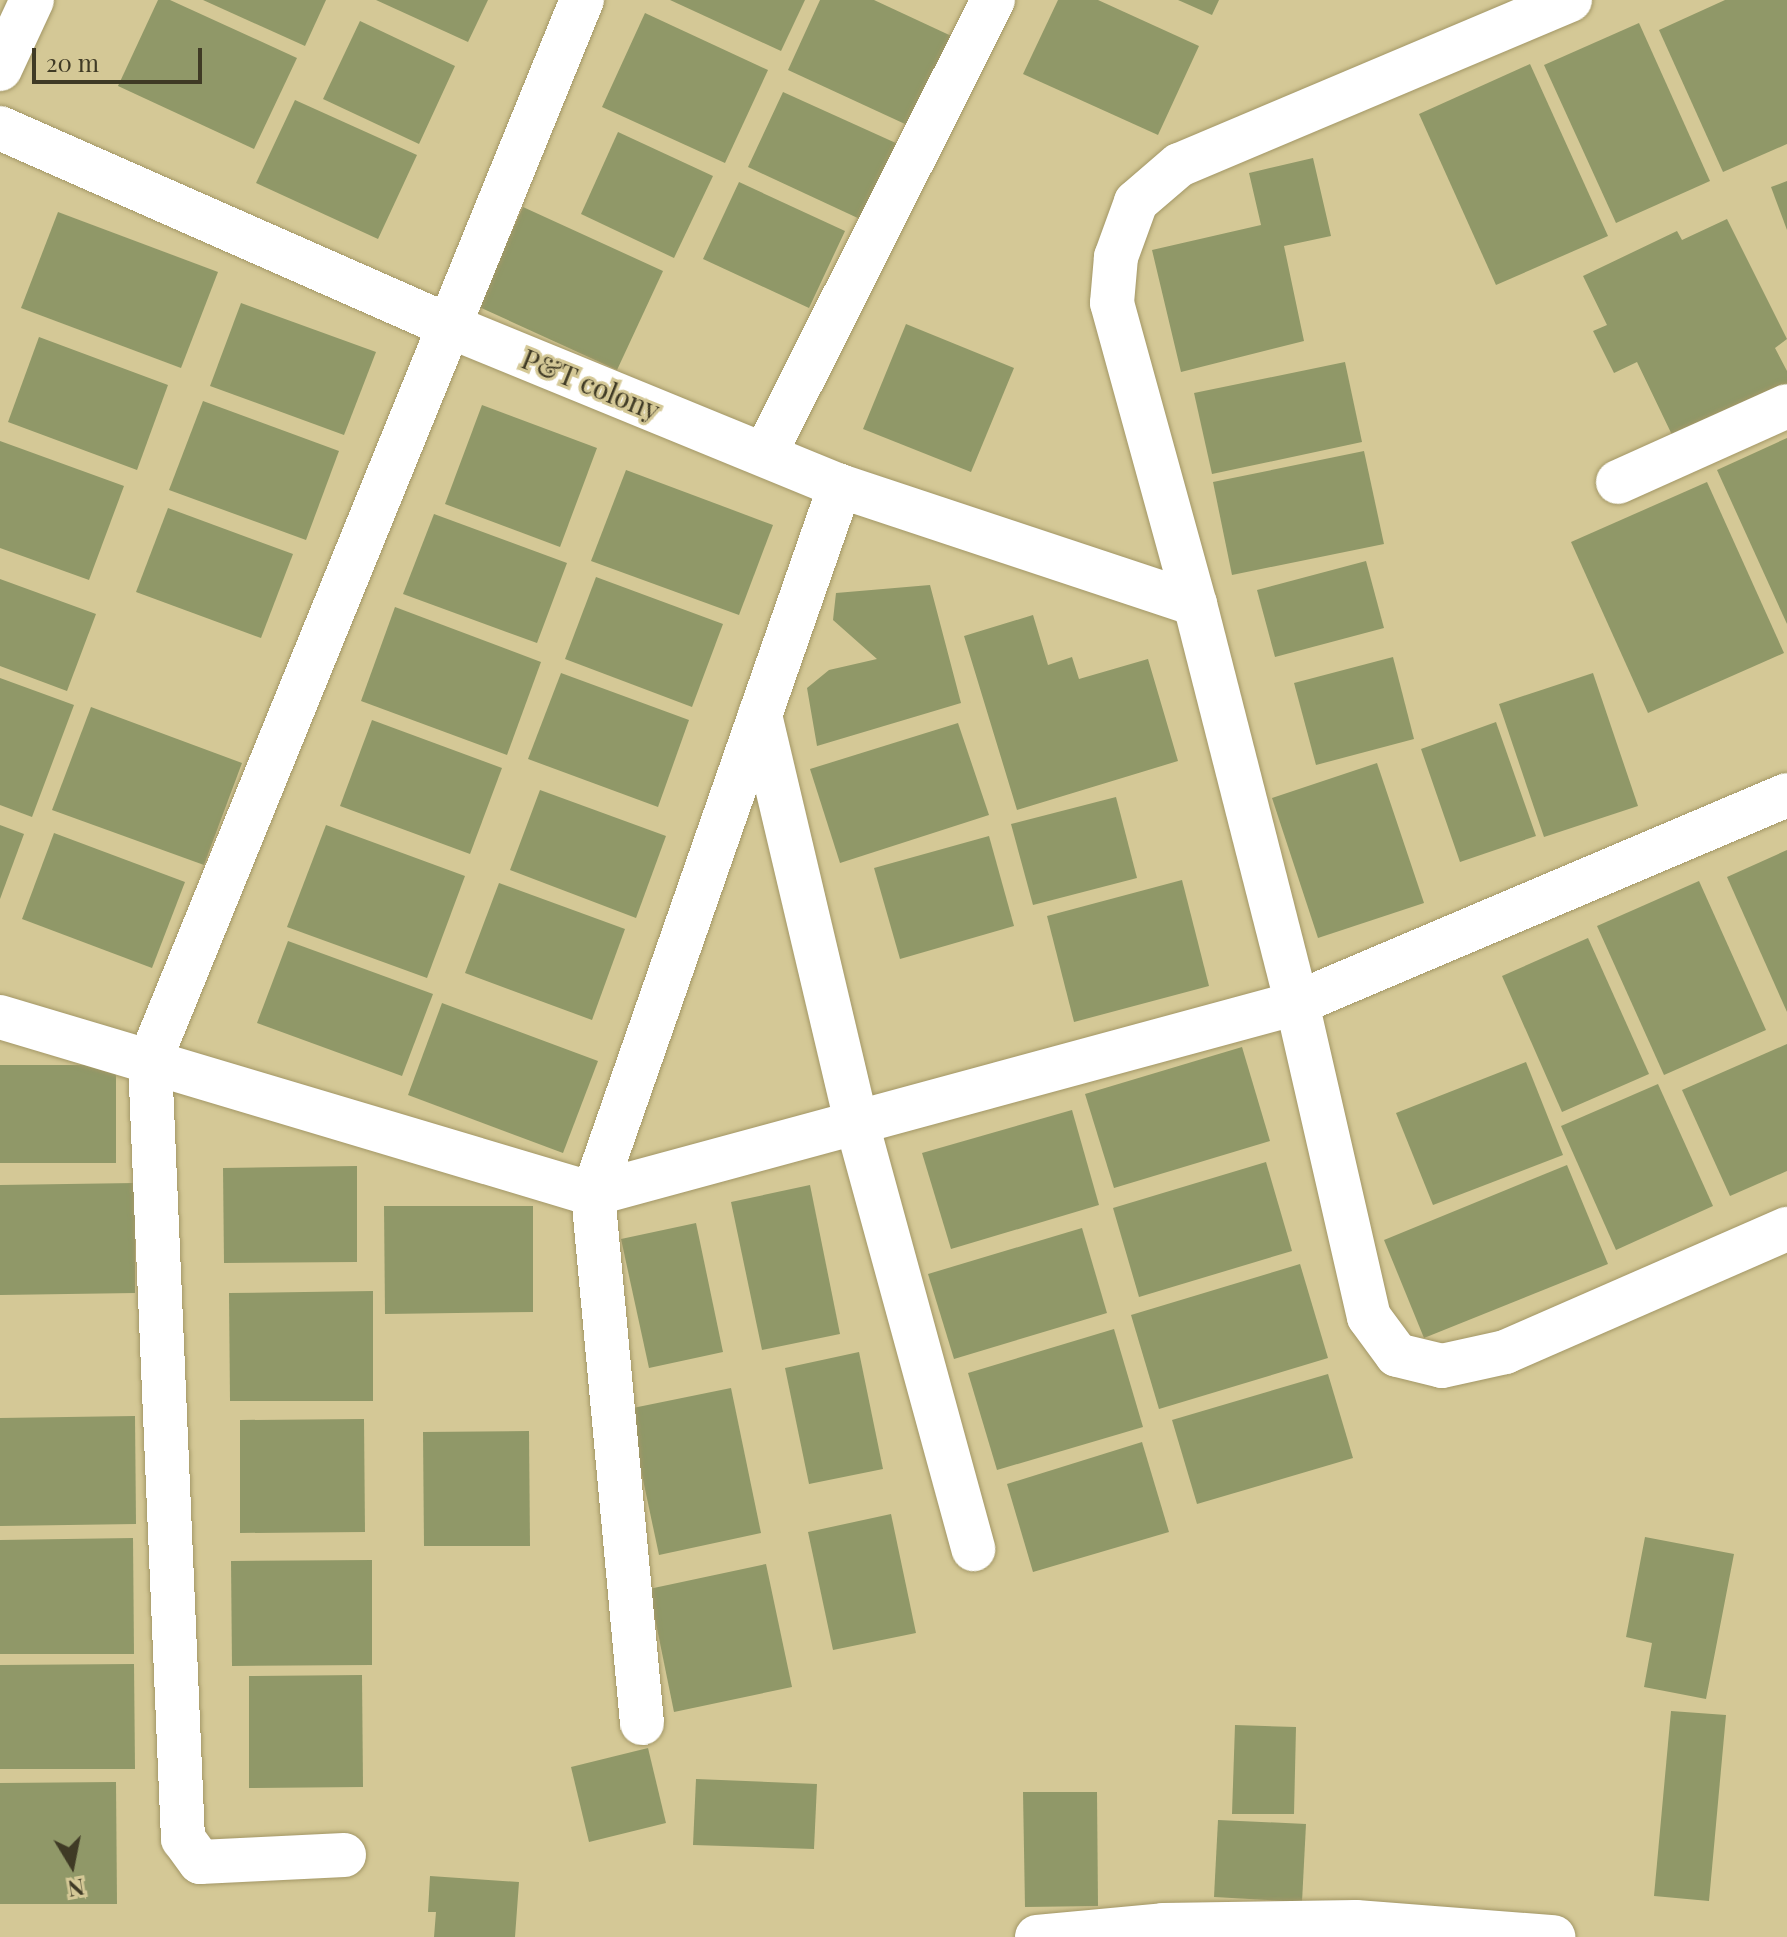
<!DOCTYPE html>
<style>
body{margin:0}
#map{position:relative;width:1787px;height:1937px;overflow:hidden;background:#d4c896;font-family:"Playfair Display",serif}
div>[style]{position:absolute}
.building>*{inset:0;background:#909868}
.roads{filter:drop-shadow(0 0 2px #a39766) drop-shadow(0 0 2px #a39766)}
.minor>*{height:44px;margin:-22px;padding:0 22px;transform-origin:22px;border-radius:22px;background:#fff}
.major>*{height:44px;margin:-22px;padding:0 22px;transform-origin:22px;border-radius:22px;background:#fff}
span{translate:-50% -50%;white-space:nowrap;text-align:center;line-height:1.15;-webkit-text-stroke:6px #d4c896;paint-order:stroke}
.street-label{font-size:28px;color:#3f3a25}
.north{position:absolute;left:32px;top:1825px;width:80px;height:80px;-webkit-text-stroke:6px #d4c896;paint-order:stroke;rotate:170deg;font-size:22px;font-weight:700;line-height:32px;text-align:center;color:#3f3a25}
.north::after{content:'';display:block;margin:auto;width:28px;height:36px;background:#3f3a25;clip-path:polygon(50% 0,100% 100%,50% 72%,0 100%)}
.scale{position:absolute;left:32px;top:48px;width:170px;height:36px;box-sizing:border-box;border:4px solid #3f3a25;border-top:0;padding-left:10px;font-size:24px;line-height:28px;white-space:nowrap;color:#3f3a25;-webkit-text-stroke:6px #d4c896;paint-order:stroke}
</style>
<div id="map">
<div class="building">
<i style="clip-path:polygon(158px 0,170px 0,297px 58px,254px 149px,118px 86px)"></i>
<i style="clip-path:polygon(203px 0,326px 0,305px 46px)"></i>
<i style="clip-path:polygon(376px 0,488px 0,468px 42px)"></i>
<i style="clip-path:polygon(670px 0,805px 0,781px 51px)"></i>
<i style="clip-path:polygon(820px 0,874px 0,960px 40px,918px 130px,788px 70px)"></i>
<i style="clip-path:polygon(1058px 0,1098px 0,1199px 46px,1158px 135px,1023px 74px)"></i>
<i style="clip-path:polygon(1178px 0,1219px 0,1212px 15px)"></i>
<i style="clip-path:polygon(1725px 0,1787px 0,1787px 144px,1723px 172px,1659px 30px)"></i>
<i style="clip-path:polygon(645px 13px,768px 70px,725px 163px,602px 107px)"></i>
<i style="clip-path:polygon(360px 21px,455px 66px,419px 144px,323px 99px)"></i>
<i style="clip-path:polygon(1639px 23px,1710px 181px,1616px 223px,1544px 65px)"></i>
<i style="clip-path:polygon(1530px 64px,1608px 236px,1496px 285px,1419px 114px)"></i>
<i style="clip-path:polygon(783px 92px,898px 144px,862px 220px,748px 167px)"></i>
<i style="clip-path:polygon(295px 100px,417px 155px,378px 239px,256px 183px)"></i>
<i style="clip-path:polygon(618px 132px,713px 176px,674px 258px,581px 214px)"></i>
<i style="clip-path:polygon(1313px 158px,1331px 236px,1284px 246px,1304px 341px,1181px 372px,1152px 250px,1261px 225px,1249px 173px)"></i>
<i style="clip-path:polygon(1787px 181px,1787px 230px,1771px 187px)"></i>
<i style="clip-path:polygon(739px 182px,845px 231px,809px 308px,703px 259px)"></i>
<i style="clip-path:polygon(523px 207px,663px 271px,617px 370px,477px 306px)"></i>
<i style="clip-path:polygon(58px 212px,218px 272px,181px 368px,21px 308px)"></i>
<i style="clip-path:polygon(1727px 219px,1787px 339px,1775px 348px,1787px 371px,1787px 385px,1674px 439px,1637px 362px,1614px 373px,1593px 331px,1607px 325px,1583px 276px,1677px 231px,1682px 240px)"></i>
<i style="clip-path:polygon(241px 303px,376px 352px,344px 435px,210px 386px)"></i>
<i style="clip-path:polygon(906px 324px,1014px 368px,971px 472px,863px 429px)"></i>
<i style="clip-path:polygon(39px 337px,168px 385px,137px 470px,8px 422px)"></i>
<i style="clip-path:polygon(1345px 362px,1362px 442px,1212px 474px,1194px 393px)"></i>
<i style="clip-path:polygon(203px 401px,339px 451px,306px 540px,169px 490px)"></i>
<i style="clip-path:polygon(482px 405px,597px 448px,560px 547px,445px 504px)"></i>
<i style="clip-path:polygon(1787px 438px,1787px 624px,1717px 470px)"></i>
<i style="clip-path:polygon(0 441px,124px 486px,89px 580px,0 548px)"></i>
<i style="clip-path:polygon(1364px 451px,1384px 544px,1232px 575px,1213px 482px)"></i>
<i style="clip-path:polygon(626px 470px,773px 525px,739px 615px,591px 561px)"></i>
<i style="clip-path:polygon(1707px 482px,1784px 653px,1648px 713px,1571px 542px)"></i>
<i style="clip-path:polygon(168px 508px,293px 554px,261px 638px,136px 592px)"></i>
<i style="clip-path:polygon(434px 514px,567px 563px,537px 643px,403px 594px)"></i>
<i style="clip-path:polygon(1366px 561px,1384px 628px,1275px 657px,1257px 590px)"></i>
<i style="clip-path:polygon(596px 577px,723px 624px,692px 707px,565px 659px)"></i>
<i style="clip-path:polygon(0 579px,96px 614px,67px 691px,0 666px)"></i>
<i style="clip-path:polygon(930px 585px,961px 703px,817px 746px,807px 688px,829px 670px,877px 659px,833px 620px,836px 593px)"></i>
<i style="clip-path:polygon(395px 607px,541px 662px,507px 755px,361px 701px)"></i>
<i style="clip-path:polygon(1033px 615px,1048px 665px,1072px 657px,1079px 679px,1148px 659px,1178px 761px,1017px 810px,964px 636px)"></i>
<i style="clip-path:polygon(1393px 657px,1414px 739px,1316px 765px,1294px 683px)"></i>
<i style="clip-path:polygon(561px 673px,689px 720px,658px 807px,528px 759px)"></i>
<i style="clip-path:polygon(1593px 673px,1638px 806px,1544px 837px,1499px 704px)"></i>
<i style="clip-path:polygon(0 678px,74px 705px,32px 817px,0 805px)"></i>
<i style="clip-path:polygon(91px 707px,242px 763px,204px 865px,52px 810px)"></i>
<i style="clip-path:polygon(372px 720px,502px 768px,470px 854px,340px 806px)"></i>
<i style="clip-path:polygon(1496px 722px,1536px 836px,1460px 862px,1421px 749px)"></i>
<i style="clip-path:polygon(958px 723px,989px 815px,840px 863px,810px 769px)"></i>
<i style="clip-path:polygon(1377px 763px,1424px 903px,1318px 938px,1272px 798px)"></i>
<i style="clip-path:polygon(540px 790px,666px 836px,636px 918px,510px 870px)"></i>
<i style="clip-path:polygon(1116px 797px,1137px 878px,1033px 905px,1011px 824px)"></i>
<i style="clip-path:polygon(0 825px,24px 834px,0 899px)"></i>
<i style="clip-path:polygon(326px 825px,465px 876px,427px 978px,287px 927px)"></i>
<i style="clip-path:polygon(54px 833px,185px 882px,152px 968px,22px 919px)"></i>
<i style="clip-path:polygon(989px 836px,1014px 926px,900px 959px,874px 868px)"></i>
<i style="clip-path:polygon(1787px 850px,1787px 1012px,1727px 877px)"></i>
<i style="clip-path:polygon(1182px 880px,1209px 986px,1074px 1022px,1047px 916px)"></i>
<i style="clip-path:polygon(1699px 881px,1766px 1030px,1664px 1075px,1597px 926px)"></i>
<i style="clip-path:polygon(499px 883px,625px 929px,592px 1020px,465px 973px)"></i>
<i style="clip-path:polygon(1588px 938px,1649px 1074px,1562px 1112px,1502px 976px)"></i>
<i style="clip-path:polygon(288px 941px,433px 994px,402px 1076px,257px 1023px)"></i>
<i style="clip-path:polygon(442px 1003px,598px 1061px,563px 1153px,408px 1095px)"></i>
<i style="clip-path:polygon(1787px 1044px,1787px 1171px,1730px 1196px,1682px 1090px)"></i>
<i style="clip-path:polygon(1242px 1047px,1270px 1141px,1114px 1188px,1085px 1094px)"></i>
<i style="clip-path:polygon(1526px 1062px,1563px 1155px,1433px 1205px,1396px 1113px)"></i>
<i style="clip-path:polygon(0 1065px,116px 1065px,116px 1163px,0 1163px)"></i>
<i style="clip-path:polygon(1658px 1084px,1713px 1206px,1616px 1250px,1561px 1126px)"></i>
<i style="clip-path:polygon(1072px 1110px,1099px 1205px,951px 1249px,922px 1153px)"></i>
<i style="clip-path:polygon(1266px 1162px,1292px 1251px,1139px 1297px,1113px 1208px)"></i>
<i style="clip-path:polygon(1567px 1165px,1608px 1264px,1424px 1338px,1384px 1240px)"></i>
<i style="clip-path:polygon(357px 1166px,357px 1262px,224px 1263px,223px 1168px)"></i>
<i style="clip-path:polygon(135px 1183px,135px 1293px,0 1295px,0 1185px)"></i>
<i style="clip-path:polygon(810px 1185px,840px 1334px,762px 1350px,731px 1202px)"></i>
<i style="clip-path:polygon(384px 1206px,533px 1206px,533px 1312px,385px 1314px)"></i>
<i style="clip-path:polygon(696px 1223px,723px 1352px,649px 1368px,621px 1239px)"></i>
<i style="clip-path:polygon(1082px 1228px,1107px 1313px,954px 1359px,928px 1274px)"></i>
<i style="clip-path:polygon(1300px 1264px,1328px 1358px,1159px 1409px,1131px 1315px)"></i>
<i style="clip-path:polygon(373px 1291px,373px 1401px,230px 1401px,229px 1293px)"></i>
<i style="clip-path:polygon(1114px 1329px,1143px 1427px,997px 1470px,968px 1373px)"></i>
<i style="clip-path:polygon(859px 1352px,883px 1469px,809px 1484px,785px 1368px)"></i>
<i style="clip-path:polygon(1328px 1374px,1353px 1458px,1197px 1504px,1172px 1420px)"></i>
<i style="clip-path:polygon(731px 1388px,761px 1533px,659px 1555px,628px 1409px)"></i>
<i style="clip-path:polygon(135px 1416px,136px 1524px,0 1526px,0 1418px)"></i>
<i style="clip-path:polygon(364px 1419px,365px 1532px,240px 1533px,240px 1420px)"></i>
<i style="clip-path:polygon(529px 1431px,530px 1546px,424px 1546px,423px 1432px)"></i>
<i style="clip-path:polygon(1142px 1442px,1169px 1532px,1033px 1572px,1007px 1484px)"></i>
<i style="clip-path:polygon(891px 1514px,916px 1633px,833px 1650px,808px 1532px)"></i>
<i style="clip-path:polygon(1645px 1537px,1734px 1554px,1706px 1699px,1644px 1687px,1652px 1643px,1626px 1637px)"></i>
<i style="clip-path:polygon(133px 1538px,134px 1654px,0 1654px,0 1540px)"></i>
<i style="clip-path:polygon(372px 1560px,372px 1665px,232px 1666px,231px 1561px)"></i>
<i style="clip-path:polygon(766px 1564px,792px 1687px,674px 1712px,649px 1589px)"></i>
<i style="clip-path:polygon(134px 1664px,135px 1769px,0 1769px,0 1665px)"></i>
<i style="clip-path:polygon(362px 1675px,363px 1787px,249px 1788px,249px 1676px)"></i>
<i style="clip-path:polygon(1671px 1711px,1726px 1715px,1709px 1901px,1654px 1896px)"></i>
<i style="clip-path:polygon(1235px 1725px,1296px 1727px,1294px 1814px,1232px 1814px)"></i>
<i style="clip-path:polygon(648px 1748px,666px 1823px,589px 1842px,571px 1767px)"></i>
<i style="clip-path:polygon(696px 1779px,817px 1784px,814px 1849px,693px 1845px)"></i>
<i style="clip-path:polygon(116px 1782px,117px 1904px,0 1904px,0 1783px)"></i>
<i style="clip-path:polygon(1023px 1792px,1097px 1792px,1098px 1906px,1025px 1907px)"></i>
<i style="clip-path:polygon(1218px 1820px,1306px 1824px,1302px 1902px,1214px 1897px)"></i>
<i style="clip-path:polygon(430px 1876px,519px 1882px,515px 1937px,434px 1937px,436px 1912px,428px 1912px)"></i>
</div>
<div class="roads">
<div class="minor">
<i style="left:1570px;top:0;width:424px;rotate:157.1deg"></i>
<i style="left:1179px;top:165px;width:57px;rotate:139.3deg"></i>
<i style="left:1136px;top:202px;width:59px;rotate:110deg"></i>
<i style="left:1116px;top:257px;width:46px;rotate:95deg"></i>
<i style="left:1112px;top:303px;width:312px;rotate:74.6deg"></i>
<i style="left:1195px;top:604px;width:412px;rotate:75.7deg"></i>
<i style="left:1297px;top:1003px;width:322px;rotate:77.1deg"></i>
<i style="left:1369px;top:1317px;width:47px;rotate:53.6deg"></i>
<i style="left:1397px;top:1355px;width:46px;rotate:13.7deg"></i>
<i style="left:1442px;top:1366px;width:65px;rotate:-12.5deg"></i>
<i style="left:1505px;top:1352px;width:308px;rotate:-23.6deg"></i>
<i style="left:0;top:128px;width:491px;rotate:23.8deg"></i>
<i style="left:449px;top:326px;width:422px;rotate:22.3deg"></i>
<i style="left:840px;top:486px;width:374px;rotate:18.4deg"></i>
<i style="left:765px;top:454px;width:508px;rotate:-63.33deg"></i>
<i style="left:1618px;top:482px;width:185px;rotate:-24.2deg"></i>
<i style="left:760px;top:715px;width:416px;rotate:76.7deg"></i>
<i style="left:856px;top:1120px;width:445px;rotate:74.7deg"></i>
<i style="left:0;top:1017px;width:619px;rotate:16.62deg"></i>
<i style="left:593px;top:1194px;width:729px;rotate:-15.18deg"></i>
<i style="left:1297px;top:1003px;width:532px;rotate:-23deg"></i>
<i style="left:642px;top:1723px;width:531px;rotate:-95.29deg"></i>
<i style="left:593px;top:1194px;width:750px;rotate:-70.77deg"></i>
<i style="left:344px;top:1855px;width:144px;rotate:177.2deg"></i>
<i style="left:200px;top:1862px;width:29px;rotate:-126deg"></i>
<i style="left:183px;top:1839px;width:780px;rotate:-92.43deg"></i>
<i style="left:150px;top:1060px;width:1145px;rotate:-67.83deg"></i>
<i style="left:1037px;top:1937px;width:127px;rotate:-5.4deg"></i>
<i style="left:1163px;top:1925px;width:193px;rotate:-0.9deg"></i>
<i style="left:1356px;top:1922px;width:198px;rotate:4.4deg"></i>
</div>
<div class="major">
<i style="left:0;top:69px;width:76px;rotate:-65.1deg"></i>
</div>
</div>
<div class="street-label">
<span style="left:591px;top:384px;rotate:22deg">P&amp;T colony</span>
</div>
<div class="north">N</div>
<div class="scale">20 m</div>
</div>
